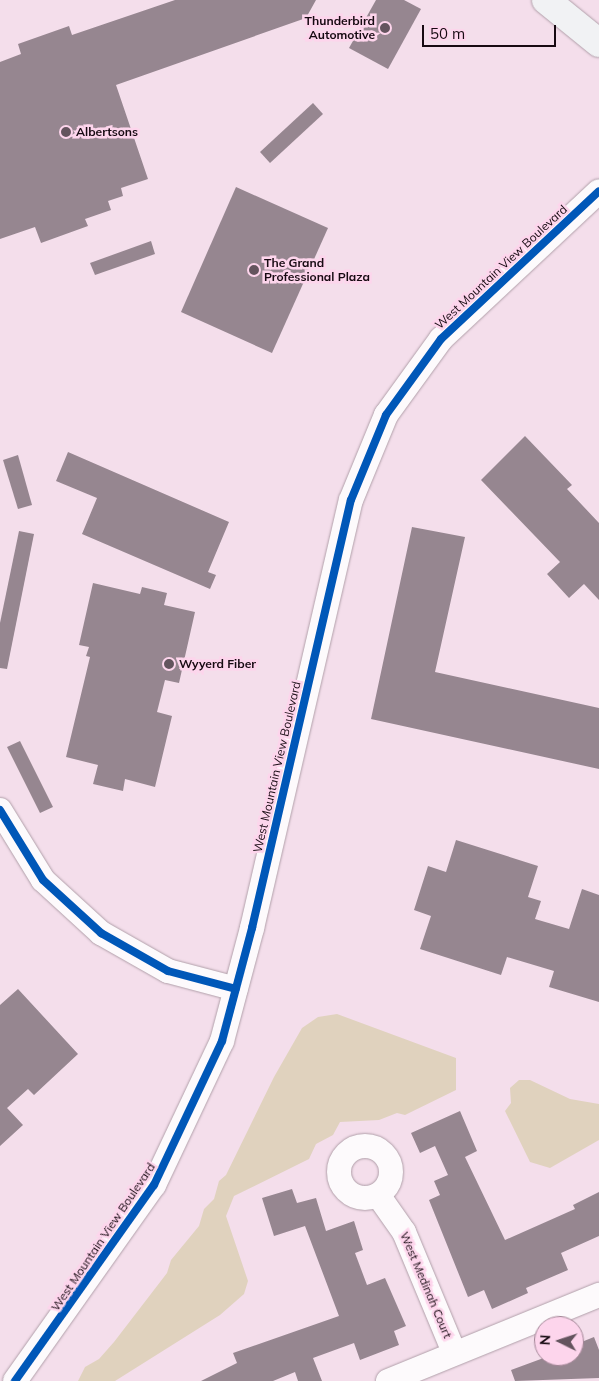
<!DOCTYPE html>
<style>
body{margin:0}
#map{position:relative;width:599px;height:1381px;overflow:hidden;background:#f4deeb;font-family:Mulish,sans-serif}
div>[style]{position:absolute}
.green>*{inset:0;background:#e0d2be}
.building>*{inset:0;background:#968690}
.roads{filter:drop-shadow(0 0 1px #b1a0aa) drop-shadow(0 0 1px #b1a0aa)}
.minor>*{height:24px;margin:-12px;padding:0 12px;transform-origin:12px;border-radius:12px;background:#fdfafc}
.minor>.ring{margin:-12px;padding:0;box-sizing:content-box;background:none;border:24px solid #fdfafc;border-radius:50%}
.major>*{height:28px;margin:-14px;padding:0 14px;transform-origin:14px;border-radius:14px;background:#f1f2f4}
.cycleway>*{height:8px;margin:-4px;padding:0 4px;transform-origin:4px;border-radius:4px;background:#0057b8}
.dots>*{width:14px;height:14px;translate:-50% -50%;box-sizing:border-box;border:2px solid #fdd5ec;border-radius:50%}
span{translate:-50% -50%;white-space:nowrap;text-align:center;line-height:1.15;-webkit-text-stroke:5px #fdd5ec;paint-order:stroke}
.poi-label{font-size:12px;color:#170a12;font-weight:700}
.right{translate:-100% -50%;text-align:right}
.left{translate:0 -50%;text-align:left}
.street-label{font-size:12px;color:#170a12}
.north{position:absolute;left:534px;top:1316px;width:50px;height:50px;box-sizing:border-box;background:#fdd5ec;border:1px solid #a18495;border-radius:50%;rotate:274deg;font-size:14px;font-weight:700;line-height:20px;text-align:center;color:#170a12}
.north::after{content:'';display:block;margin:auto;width:18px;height:22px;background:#64545e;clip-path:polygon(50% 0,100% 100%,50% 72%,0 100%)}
.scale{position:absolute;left:422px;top:25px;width:134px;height:22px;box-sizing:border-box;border:2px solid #170a12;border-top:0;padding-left:6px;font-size:15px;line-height:18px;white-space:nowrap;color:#170a12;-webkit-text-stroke:4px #fdd5ec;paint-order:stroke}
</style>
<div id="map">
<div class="green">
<i style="clip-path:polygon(337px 1014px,456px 1058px,456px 1090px,405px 1115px,397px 1113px,379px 1120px,340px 1122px,333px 1135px,316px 1144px,309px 1159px,234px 1196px,226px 1216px,248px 1281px,244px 1294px,220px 1315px,115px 1381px,78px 1381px,85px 1367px,99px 1359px,114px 1342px,167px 1273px,171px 1260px,199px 1226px,204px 1209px,214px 1199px,219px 1181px,226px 1175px,274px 1077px,302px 1028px,318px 1017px)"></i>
<i style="clip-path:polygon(519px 1080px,530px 1080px,570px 1099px,599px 1104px,599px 1140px,550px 1168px,530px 1162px,505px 1111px,511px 1103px,510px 1088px)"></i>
</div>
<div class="building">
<i style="clip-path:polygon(175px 0,316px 0,306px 18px,116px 85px,148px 179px,121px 188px,123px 196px,108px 201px,111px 210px,85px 219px,88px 226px,41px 243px,35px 227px,0 239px,0 62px,21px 54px,18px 44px,69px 26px,72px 35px)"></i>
<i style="clip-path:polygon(376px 0,404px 0,421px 9px,388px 69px,349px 48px)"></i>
<i style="clip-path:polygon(313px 103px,323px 114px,270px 163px,260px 152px)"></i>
<i style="clip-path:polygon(236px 187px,328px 228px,272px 353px,181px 312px)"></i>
<i style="clip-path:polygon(151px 241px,155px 254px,95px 275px,90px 263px)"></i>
<i style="clip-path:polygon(525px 436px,572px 485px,567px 489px,599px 523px,599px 600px,584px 584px,569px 598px,547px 574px,560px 562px,481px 480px)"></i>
<i style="clip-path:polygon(68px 452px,229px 522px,208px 572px,216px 575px,210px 589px,82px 534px,97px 498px,56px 481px)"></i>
<i style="clip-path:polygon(18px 455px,32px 505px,18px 509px,3px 460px)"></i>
<i style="clip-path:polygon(412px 527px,465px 537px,435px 672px,599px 708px,599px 769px,371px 719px)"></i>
<i style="clip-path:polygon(19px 531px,34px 534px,7px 669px,0 668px,0 623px)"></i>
<i style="clip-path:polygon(93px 583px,140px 594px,142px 587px,167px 593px,164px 605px,195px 612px,179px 683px,165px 680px,157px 712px,172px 716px,155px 787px,125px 779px,123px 791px,93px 784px,98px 765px,66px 757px,90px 657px,86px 656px,89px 647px,79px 645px)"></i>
<i style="clip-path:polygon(20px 741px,53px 807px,40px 813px,7px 747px)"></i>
<i style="clip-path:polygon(456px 840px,538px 866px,528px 897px,541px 901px,535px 919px,569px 929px,582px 889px,599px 895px,599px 1002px,549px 987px,554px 971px,507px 957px,501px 975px,420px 949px,431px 916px,414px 910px,428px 866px,446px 872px)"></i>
<i style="clip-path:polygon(18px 989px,78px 1054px,34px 1095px,28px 1089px,7px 1108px,23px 1125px,0 1146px,0 1005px)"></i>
<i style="clip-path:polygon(460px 1111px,477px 1151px,465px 1157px,505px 1240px,575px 1209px,573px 1205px,599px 1192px,599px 1236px,561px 1253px,568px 1270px,526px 1288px,528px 1293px,492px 1309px,484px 1290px,468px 1297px,429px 1200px,440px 1195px,434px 1181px,448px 1175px,435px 1146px,420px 1153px,411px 1133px)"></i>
<i style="clip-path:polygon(292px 1189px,297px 1203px,316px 1198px,326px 1231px,354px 1221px,363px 1250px,355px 1253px,367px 1285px,385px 1278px,406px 1326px,394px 1331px,399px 1345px,360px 1360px,354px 1343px,313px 1358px,322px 1381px,298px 1381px,295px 1372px,273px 1381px,201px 1381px,237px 1363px,233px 1353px,339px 1316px,305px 1226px,274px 1236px,262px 1198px)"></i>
<i style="clip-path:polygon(594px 1337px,599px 1350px,599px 1378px,515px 1381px,511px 1370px,549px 1356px,574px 1356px,574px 1345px)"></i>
</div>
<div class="roads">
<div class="minor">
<i style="left:0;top:810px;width:82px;rotate:58.4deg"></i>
<i style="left:43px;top:880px;width:79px;rotate:42.4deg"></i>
<i style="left:101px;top:933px;width:77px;rotate:29.6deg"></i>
<i style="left:168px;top:971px;width:70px;rotate:14.8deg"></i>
<i class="ring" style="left:339px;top:1146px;width:28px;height:28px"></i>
<i style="left:378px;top:1195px;width:45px;rotate:54.9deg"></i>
<i style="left:404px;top:1232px;width:130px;rotate:67.4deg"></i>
<i style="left:15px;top:1381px;width:240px;rotate:-54.7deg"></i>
<i style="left:154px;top:1185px;width:159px;rotate:-64.7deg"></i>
<i style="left:222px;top:1041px;width:117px;rotate:-75.1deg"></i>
<i style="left:252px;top:928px;width:439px;rotate:-77deg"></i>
<i style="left:351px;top:500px;width:92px;rotate:-67.6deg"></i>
<i style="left:386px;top:415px;width:94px;rotate:-54.1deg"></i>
<i style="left:441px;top:339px;width:216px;rotate:-43.1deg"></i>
<i style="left:388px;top:1381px;width:228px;rotate:-22.2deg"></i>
</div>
<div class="major">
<i style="left:546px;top:0;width:68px;rotate:39.1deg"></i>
</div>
</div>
<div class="cycleway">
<i style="left:0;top:810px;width:82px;rotate:58.4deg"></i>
<i style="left:43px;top:880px;width:79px;rotate:42.4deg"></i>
<i style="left:101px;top:933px;width:77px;rotate:29.6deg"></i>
<i style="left:168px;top:971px;width:70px;rotate:14.8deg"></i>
<i style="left:15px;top:1381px;width:240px;rotate:-54.7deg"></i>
<i style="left:154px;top:1185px;width:159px;rotate:-64.7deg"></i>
<i style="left:222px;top:1041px;width:117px;rotate:-75.1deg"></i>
<i style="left:252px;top:928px;width:439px;rotate:-77deg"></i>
<i style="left:351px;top:500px;width:92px;rotate:-67.6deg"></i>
<i style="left:386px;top:415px;width:94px;rotate:-54.1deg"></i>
<i style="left:441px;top:339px;width:216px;rotate:-43.1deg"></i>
</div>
<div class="dots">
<i style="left:385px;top:28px;background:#64545e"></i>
<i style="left:66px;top:132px;background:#64545e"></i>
<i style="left:254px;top:270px;background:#64545e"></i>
<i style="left:169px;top:664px;background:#64545e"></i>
</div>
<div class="poi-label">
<span class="right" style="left:375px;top:28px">Thunderbird<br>Automotive</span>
<span class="left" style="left:76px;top:132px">Albertsons</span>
<span class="left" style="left:264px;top:270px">The Grand<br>Professional Plaza</span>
<span class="left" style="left:179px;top:664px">Wyyerd Fiber</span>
</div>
<div class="street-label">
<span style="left:501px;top:267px;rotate:-43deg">West Mountain View Boulevard</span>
<span style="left:277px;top:767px;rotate:-77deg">West Mountain View Boulevard</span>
<span style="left:103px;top:1237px;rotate:-56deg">West Mountain View Boulevard</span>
<span style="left:426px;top:1285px;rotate:67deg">West Medinah Court</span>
</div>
<div class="north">N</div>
<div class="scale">50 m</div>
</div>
